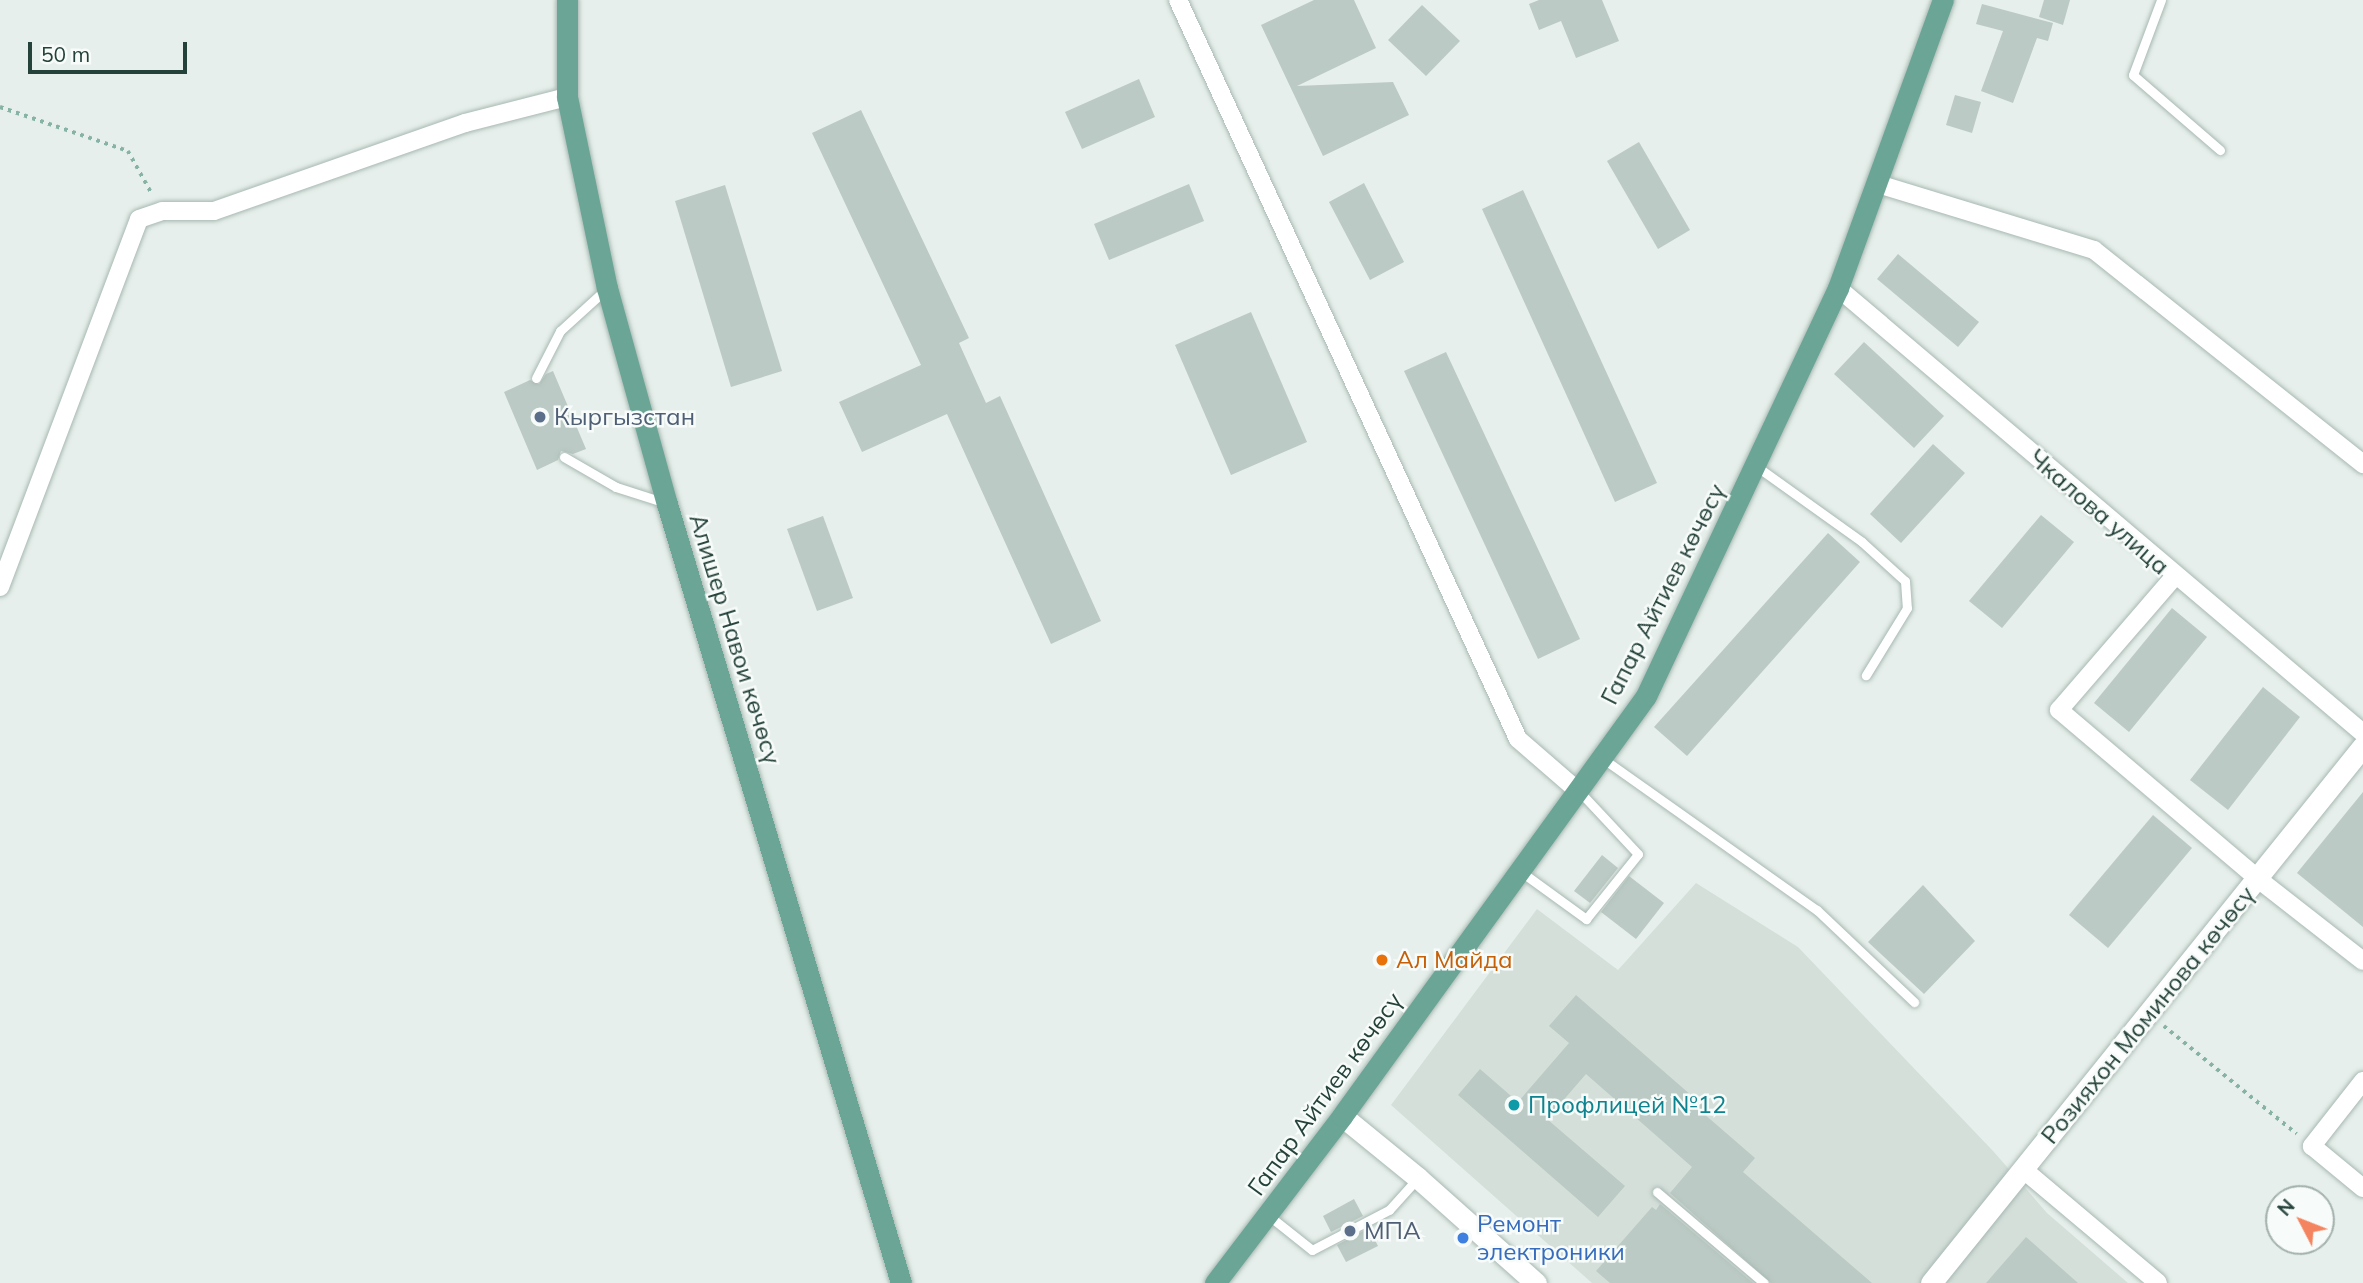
<!DOCTYPE html>
<meta charset="utf-8">
<style>
body{margin:0}
#map{position:relative;width:2363px;height:1283px;overflow:hidden;background:#e6efeb;font-family:Mulish,sans-serif}
div>[style]{position:absolute}
.built>*{inset:0;background:#d4dfda}
.building>*{inset:0;background:#bbcac4}
.path>*{height:3.5px;margin-top:-1.75px;transform-origin:0;background:repeating-linear-gradient(90deg,#86b3a5 0 3.5px,transparent 0 8.5px)}
.roads{filter:drop-shadow(0 0 2px #a8b8b2) drop-shadow(0 0 2px #a8b8b2)}
.lane>*{height:9px;margin:-4.5px;padding:0 4.5px;transform-origin:4.5px;border-radius:4.5px;background:#fff}
.street>*{height:18px;margin:-9px;padding:0 9px;transform-origin:9px;border-radius:9px;background:#fff}
.secondary>*{height:21px;margin:-10.5px;padding:0 10.5px;transform-origin:10.5px;border-radius:10.5px;background:#fff}
.primary>*{height:21px;margin:-10.5px;padding:0 10.5px;transform-origin:10.5px;border-radius:10.5px;background:#6aa596}
.dots>*{width:19px;height:19px;translate:-50% -50%;box-sizing:border-box;border:4px solid #f7fbf9;border-radius:50%}
span{translate:-50% -50%;white-space:nowrap;text-align:center;line-height:1.15;-webkit-text-stroke:5px #f7fbf9;paint-order:stroke}
.service-label{font-size:24px;color:#4e5e75}
.left{translate:0 -50%;text-align:left}
.street-label{font-size:24px;color:#24423a}
.food-label{font-size:24px;color:#c56008}
.culture-label{font-size:24px;color:#0d838f}
.shop-label{font-size:24px;color:#366cbe}
.north{position:absolute;left:2265px;top:1185px;width:70px;height:70px;box-sizing:border-box;background:#f7fbf9;border:2px solid #a3b1ad;border-radius:50%;rotate:312deg;font-size:19px;font-weight:700;line-height:28px;text-align:center;color:#24423a}
.north::after{content:'';display:block;margin:auto;width:24px;height:32px;background:#f4845f;clip-path:polygon(50% 0,100% 100%,50% 72%,0 100%)}
.scale{position:absolute;left:28px;top:42px;width:159px;height:32px;box-sizing:border-box;border:4px solid #24423a;border-top:0;padding-left:9px;font-size:21px;line-height:24px;white-space:nowrap;color:#24423a;-webkit-text-stroke:5px #f7fbf9;paint-order:stroke}
</style>
<div id="map">
<div class="built">
<i style="clip-path:polygon(1696px 883px,1798px 947px,1994px 1152px,2047px 1213px,2128px 1283px,1592px 1283px,1391px 1105px,1537px 909px,1618px 970px)"></i>
</div>
<div class="building">
<i style="clip-path:polygon(1314px 0,1354px 0,1376px 48px,1297px 86px,1393px 82px,1409px 115px,1323px 156px,1261px 25px)"></i>
<i style="clip-path:polygon(1539px 0,1602px 0,1619px 41px,1576px 58px,1561px 21px,1539px 30px,1529px 4px)"></i>
<i style="clip-path:polygon(2044px 0,2070px 0,2063px 25px,2039px 17px)"></i>
<i style="clip-path:polygon(1982px 4px,2053px 23px,2048px 41px,2037px 38px,2013px 103px,1981px 91px,2003px 31px,1976px 24px)"></i>
<i style="clip-path:polygon(1422px 5px,1460px 41px,1426px 76px,1388px 40px)"></i>
<i style="clip-path:polygon(1139px 79px,1155px 117px,1082px 149px,1065px 112px)"></i>
<i style="clip-path:polygon(1955px 95px,1981px 102px,1972px 133px,1946px 125px)"></i>
<i style="clip-path:polygon(861px 110px,969px 338px,959px 343px,986px 403px,1000px 396px,1101px 621px,1051px 644px,947px 414px,862px 452px,839px 402px,921px 365px,812px 133px)"></i>
<i style="clip-path:polygon(1639px 142px,1690px 230px,1658px 249px,1607px 161px)"></i>
<i style="clip-path:polygon(1364px 183px,1404px 262px,1370px 280px,1329px 202px)"></i>
<i style="clip-path:polygon(1189px 184px,1204px 221px,1109px 260px,1094px 224px)"></i>
<i style="clip-path:polygon(725px 185px,782px 371px,731px 387px,675px 201px)"></i>
<i style="clip-path:polygon(1523px 190px,1657px 483px,1615px 502px,1482px 209px)"></i>
<i style="clip-path:polygon(1898px 254px,1979px 322px,1958px 347px,1877px 279px)"></i>
<i style="clip-path:polygon(1251px 312px,1307px 442px,1231px 475px,1175px 345px)"></i>
<i style="clip-path:polygon(1864px 342px,1944px 416px,1914px 448px,1834px 374px)"></i>
<i style="clip-path:polygon(1446px 352px,1580px 639px,1538px 659px,1404px 371px)"></i>
<i style="clip-path:polygon(553px 371px,586px 449px,573px 454px,561px 451px,558px 460px,537px 470px,504px 392px,530px 380px,539px 384px,546px 374px)"></i>
<i style="clip-path:polygon(1933px 444px,1965px 473px,1901px 543px,1870px 514px)"></i>
<i style="clip-path:polygon(2041px 515px,2074px 542px,2002px 628px,1969px 601px)"></i>
<i style="clip-path:polygon(823px 516px,853px 598px,817px 611px,787px 529px)"></i>
<i style="clip-path:polygon(1828px 533px,1860px 562px,1687px 756px,1654px 727px)"></i>
<i style="clip-path:polygon(2172px 608px,2207px 637px,2129px 732px,2094px 703px)"></i>
<i style="clip-path:polygon(2263px 687px,2300px 717px,2228px 810px,2190px 780px)"></i>
<i style="clip-path:polygon(2363px 792px,2363px 927px,2297px 873px)"></i>
<i style="clip-path:polygon(2153px 815px,2192px 848px,2108px 948px,2069px 915px)"></i>
<i style="clip-path:polygon(1602px 855px,1618px 868px,1590px 903px,1574px 891px)"></i>
<i style="clip-path:polygon(1629px 876px,1664px 903px,1636px 939px,1601px 912px)"></i>
<i style="clip-path:polygon(1923px 885px,1975px 941px,1924px 994px,1868px 942px)"></i>
<i style="clip-path:polygon(1576px 995px,1707px 1109px,1703px 1113px,1755px 1158px,1743px 1172px,1872px 1283px,1771px 1283px,1670px 1193px,1692px 1167px,1586px 1074px,1547px 1119px,1625px 1186px,1598px 1217px,1458px 1095px,1480px 1069px,1518px 1102px,1569px 1043px,1549px 1026px)"></i>
<i style="clip-path:polygon(1354px 1199px,1363px 1216px,1331px 1232px,1323px 1216px)"></i>
<i style="clip-path:polygon(1660px 1204px,1753px 1283px,1610px 1283px,1596px 1271px,1652px 1207px,1656px 1210px)"></i>
<i style="clip-path:polygon(1369px 1228px,1378px 1246px,1346px 1262px,1337px 1245px)"></i>
<i style="clip-path:polygon(2026px 1237px,2078px 1283px,1986px 1283px)"></i>
</div>
<div class="path">
<i style="left:0;top:107px;width:135px;rotate:19deg"></i>
<i style="left:128px;top:151px;width:49px;rotate:60.8deg"></i>
<i style="left:2164px;top:1026px;width:171px;rotate:39.1deg"></i>
</div>
<div class="roads">
<div class="lane">
<i style="left:2161px;top:0;width:80px;rotate:110.5deg"></i>
<i style="left:2133px;top:75px;width:115px;rotate:40.8deg"></i>
<i style="left:536px;top:378px;width:53px;rotate:-62.9deg"></i>
<i style="left:560px;top:331px;width:61px;rotate:-42.3deg"></i>
<i style="left:564px;top:457px;width:60px;rotate:30deg"></i>
<i style="left:616px;top:487px;width:52px;rotate:17.7deg"></i>
<i style="left:1756px;top:466px;width:130px;rotate:35.6deg"></i>
<i style="left:1862px;top:542px;width:58px;rotate:42.2deg"></i>
<i style="left:1905px;top:581px;width:27px;rotate:86deg"></i>
<i style="left:1907px;top:608px;width:79px;rotate:121.5deg"></i>
<i style="left:1602px;top:758px;width:263px;rotate:35.3deg"></i>
<i style="left:1817px;top:910px;width:134px;rotate:43.5deg"></i>
<i style="left:1520px;top:871px;width:82px;rotate:36deg"></i>
<i style="left:1586px;top:919px;width:83px;rotate:-51.3deg"></i>
<i style="left:1638px;top:854px;width:86px;rotate:-133.1deg"></i>
<i style="left:1657px;top:1192px;width:140px;rotate:40.4deg"></i>
<i style="left:1268px;top:1215px;width:56px;rotate:38.5deg"></i>
<i style="left:1312px;top:1250px;width:87px;rotate:-27.5deg"></i>
<i style="left:1389px;top:1210px;width:42px;rotate:-47.9deg"></i>
</div>
<div class="street">
<i style="left:1178px;top:0;width:813px;rotate:65.29deg"></i>
<i style="left:1518px;top:739px;width:79px;rotate:40.9deg"></i>
<i style="left:1878px;top:184px;width:226px;rotate:17deg"></i>
<i style="left:2094px;top:250px;width:344px;rotate:38.5deg"></i>
<i style="left:1838px;top:288px;width:688px;rotate:40.29deg"></i>
<i style="left:2174px;top:577px;width:176px;rotate:130.8deg"></i>
<i style="left:2059px;top:710px;width:261px;rotate:40.3deg"></i>
<i style="left:2258px;top:879px;width:133px;rotate:38deg"></i>
<i style="left:0;top:587px;width:393px;rotate:-69.3deg"></i>
<i style="left:139px;top:219px;width:24px;rotate:-19deg"></i>
<i style="left:162px;top:211px;width:52px"></i>
<i style="left:214px;top:211px;width:266px;rotate:-19.3deg"></i>
<i style="left:465px;top:123px;width:105px;rotate:-14.3deg"></i>
<i style="left:2363px;top:1081px;width:83px;rotate:128.1deg"></i>
<i style="left:2312px;top:1146px;width:66px;rotate:39.5deg"></i>
<i style="left:2024px;top:1170px;width:175px;rotate:40.1deg"></i>
</div>
<div class="secondary">
<i style="left:1342px;top:1116px;width:98px;rotate:39.2deg"></i>
<i style="left:1418px;top:1178px;width:158px;rotate:41.7deg"></i>
<i style="left:1931px;top:1283px;width:689px;rotate:-51.18deg"></i>
</div>
<div class="primary">
<i style="left:567px;top:0;width:97px;rotate:90deg"></i>
<i style="left:567px;top:97px;width:195px;rotate:78.2deg"></i>
<i style="left:607px;top:288px;width:224px;rotate:74.5deg"></i>
<i style="left:667px;top:504px;width:813px;rotate:73.28deg"></i>
<i style="left:1215px;top:1283px;width:210px;rotate:-52.7deg"></i>
<i style="left:1342px;top:1116px;width:518px;rotate:-54.1deg"></i>
<i style="left:1646px;top:696px;width:451px;rotate:-64.8deg"></i>
<i style="left:1838px;top:288px;width:307px;rotate:-70deg"></i>
</div>
</div>
<div class="dots">
<i style="left:540px;top:417px;background:#5c6f8a"></i>
<i style="left:1382px;top:960px;background:#e8710a"></i>
<i style="left:1514px;top:1105px;background:#0f9aa8"></i>
<i style="left:1350px;top:1231px;background:#5c6f8a"></i>
<i style="left:1463px;top:1238px;background:#3f7fe0"></i>
</div>
<div class="service-label">
<span class="left" style="left:554px;top:417px">Кыргызстан</span>
<span class="left" style="left:1364px;top:1231px">МПА</span>
</div>
<div class="street-label">
<span style="left:2099px;top:512px;rotate:41deg">Чкалова улица</span>
<span style="left:1663px;top:594px;rotate:-63deg">Гапар Айтиев көчөсү</span>
<span style="left:735px;top:639px;rotate:73deg">Алишер Навои көчөсү</span>
<span style="left:2148px;top:1015px;rotate:-51deg">Розияхон Моминова көчөсү</span>
<span style="left:1325px;top:1094px;rotate:-54deg">Гапар Айтиев көчөсү</span>
</div>
<div class="food-label">
<span class="left" style="left:1396px;top:960px">Ал Майда</span>
</div>
<div class="culture-label">
<span class="left" style="left:1528px;top:1105px">Профлицей №12</span>
</div>
<div class="shop-label">
<span class="left" style="left:1477px;top:1238px">Ремонт<br>электроники</span>
</div>
<div class="north">N</div>
<div class="scale">50 m</div>
</div>
